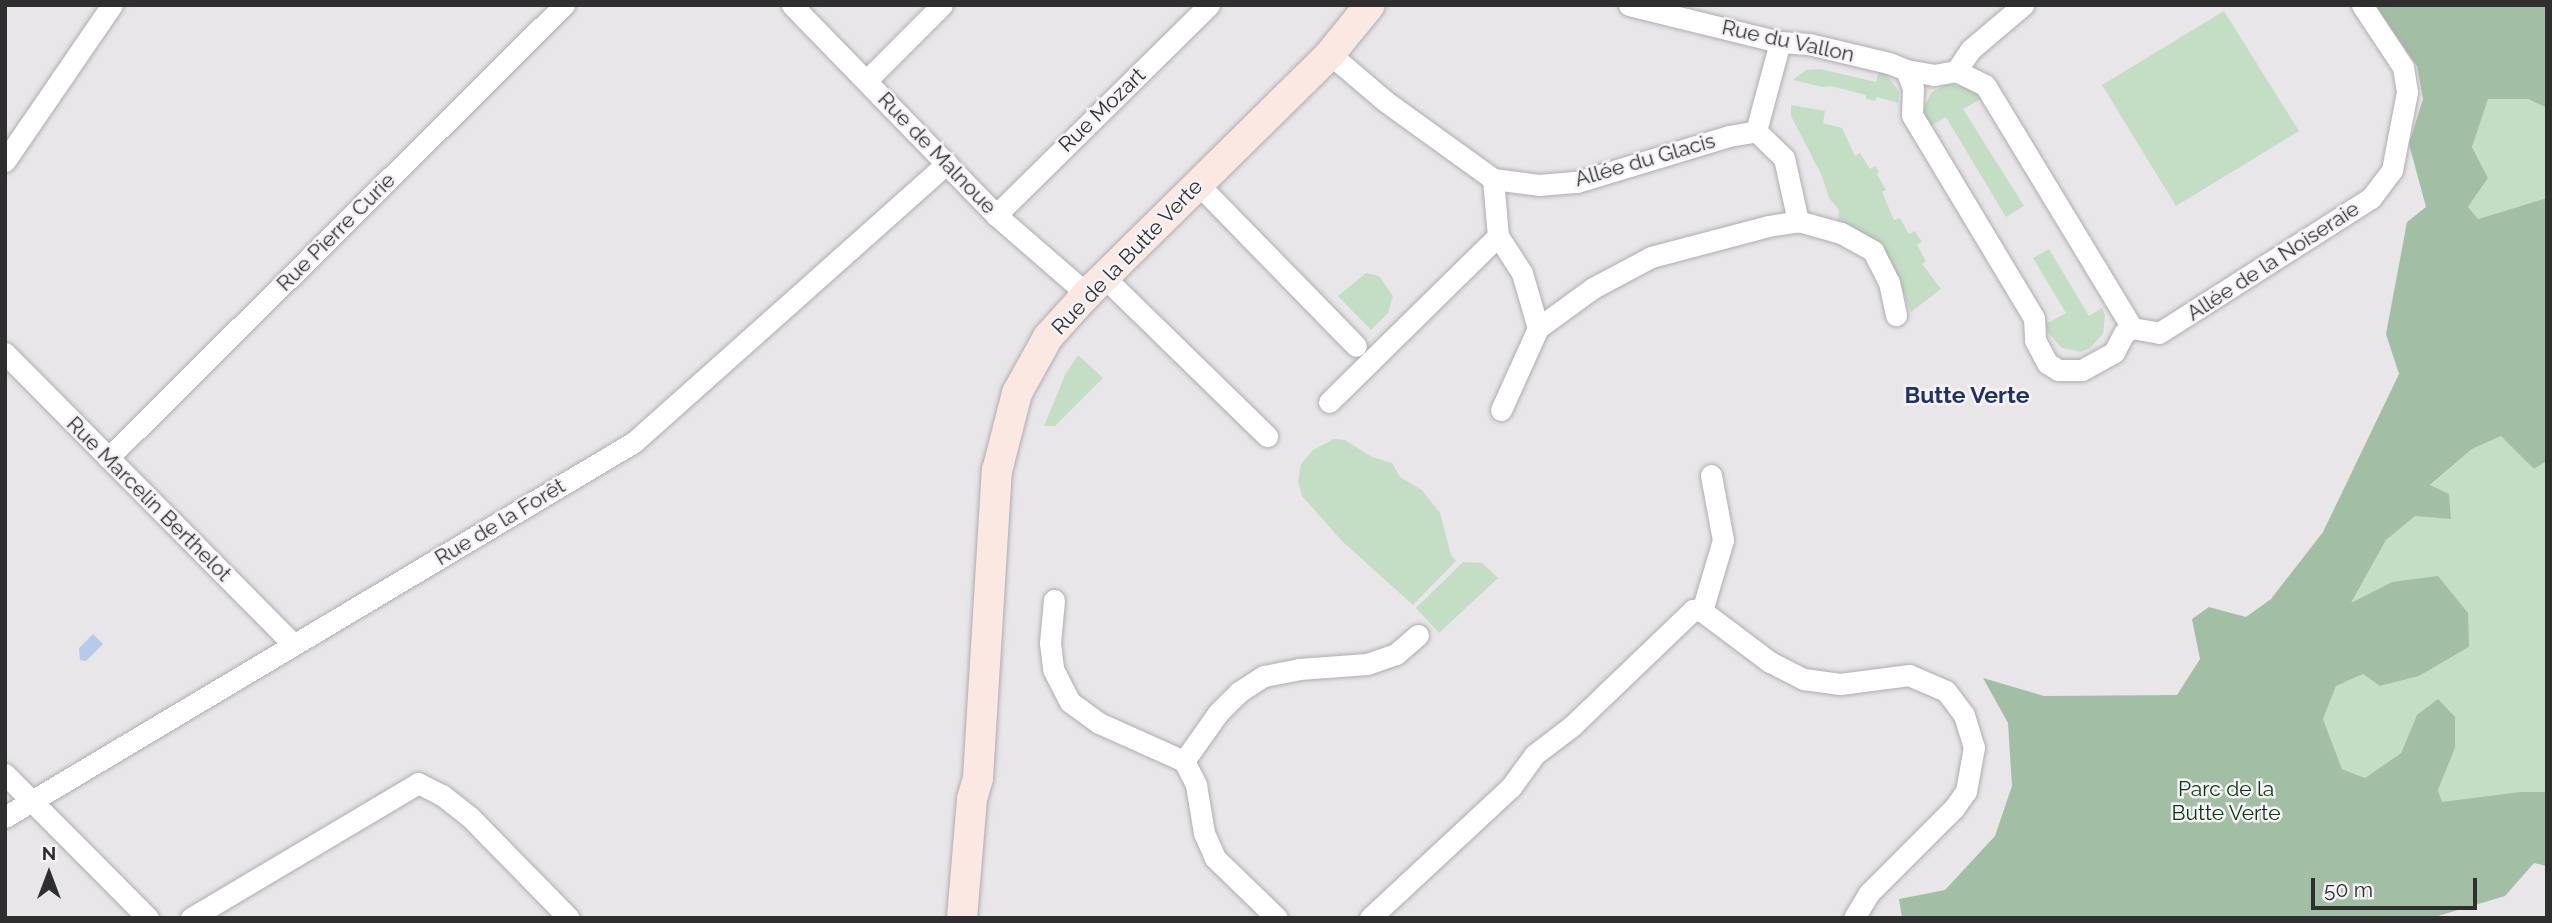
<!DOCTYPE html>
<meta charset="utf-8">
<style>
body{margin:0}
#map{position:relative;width:2552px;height:923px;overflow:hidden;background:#e8e6e9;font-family:Raleway,sans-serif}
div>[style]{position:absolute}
.green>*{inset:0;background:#c3dec4}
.forest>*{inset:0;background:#a2bea4}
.water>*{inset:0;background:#b6cbe9}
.roads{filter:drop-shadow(0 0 2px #afadb0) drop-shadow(0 0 2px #afadb0)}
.street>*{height:21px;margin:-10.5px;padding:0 10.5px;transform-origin:10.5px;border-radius:10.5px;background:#fff}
.secondary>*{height:30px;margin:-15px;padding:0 15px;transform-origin:15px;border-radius:15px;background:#fbe8e2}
span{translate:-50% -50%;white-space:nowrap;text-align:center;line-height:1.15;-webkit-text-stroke:5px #f6f3f7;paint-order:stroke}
.street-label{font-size:21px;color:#2f2f30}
.park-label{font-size:21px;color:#0a3713}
.neighbourhood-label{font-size:23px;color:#1e3269;font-weight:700}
.frame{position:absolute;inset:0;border:7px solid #2f2f30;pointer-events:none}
.north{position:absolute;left:14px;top:839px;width:70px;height:70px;-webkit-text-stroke:5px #f6f3f7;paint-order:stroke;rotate:0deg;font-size:19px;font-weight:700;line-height:28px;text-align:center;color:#2f2f30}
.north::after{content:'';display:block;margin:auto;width:24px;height:32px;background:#2f2f30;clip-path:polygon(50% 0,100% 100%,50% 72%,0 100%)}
.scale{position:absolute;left:2311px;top:878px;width:166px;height:32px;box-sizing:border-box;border:4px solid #2f2f30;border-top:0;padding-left:9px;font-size:21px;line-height:24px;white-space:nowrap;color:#2f2f30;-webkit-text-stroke:5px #f6f3f7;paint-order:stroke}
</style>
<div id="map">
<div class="green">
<i style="clip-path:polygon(2224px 11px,2299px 131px,2176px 206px,2102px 85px)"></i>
<i style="clip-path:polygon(1820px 69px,1876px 82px,1879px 71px,1887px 75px,1899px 92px,1898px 103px,1877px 97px,1875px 101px,1866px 99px,1866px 95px,1831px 86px,1823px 87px,1793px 80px,1806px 70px)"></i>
<i style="clip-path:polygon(1948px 84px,1974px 89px,1983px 98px,1963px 109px,2024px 206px,2006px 217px,1946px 117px,1929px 127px,1923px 114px,1925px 105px,1932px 92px)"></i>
<i style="clip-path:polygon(2488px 99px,2528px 99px,2547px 108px,2547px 198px,2478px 219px,2468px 207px,2488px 178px,2472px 147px)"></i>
<i style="clip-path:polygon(1791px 105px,1825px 111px,1823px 123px,1842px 128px,1855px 156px,1860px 153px,1870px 169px,1875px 166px,1879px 172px,1877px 174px,1886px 190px,1882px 192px,1894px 220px,1900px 218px,1909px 234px,1915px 231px,1922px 242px,1917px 245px,1926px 261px,1922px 264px,1941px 289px,1911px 312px,1895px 271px,1878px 248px,1838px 222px,1839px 210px,1829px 198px,1822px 176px,1791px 116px)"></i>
<i style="clip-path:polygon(2049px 249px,2089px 316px,2102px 308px,2105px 315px,2103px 334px,2090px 348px,2081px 352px,2062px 348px,2048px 333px,2046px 324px,2066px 313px,2033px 258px)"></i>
<i style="clip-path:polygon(1366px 273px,1379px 276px,1393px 296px,1388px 313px,1371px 330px,1338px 296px)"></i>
<i style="clip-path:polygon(1078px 355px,1103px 378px,1055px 426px,1044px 426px,1065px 375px)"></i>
<i style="clip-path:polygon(2501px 436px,2534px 469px,2547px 461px,2547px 792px,2520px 792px,2442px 803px,2438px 790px,2455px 748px,2455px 718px,2417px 715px,2401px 753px,2365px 778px,2342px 769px,2323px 719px,2336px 686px,2363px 674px,2380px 686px,2419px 676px,2469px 647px,2392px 582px,2350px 605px,2386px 540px,2415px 515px,2430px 486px,2472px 449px)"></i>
<i style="clip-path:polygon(1334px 439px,1345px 440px,1372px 457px,1392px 463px,1400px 477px,1422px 490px,1440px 513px,1451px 555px,1456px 561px,1413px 605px,1342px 541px,1302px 496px,1298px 481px,1301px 464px,1313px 450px)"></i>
<i style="clip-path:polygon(1463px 562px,1482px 563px,1498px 578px,1439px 633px,1416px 608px)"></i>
</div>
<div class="forest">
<i style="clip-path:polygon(2375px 5px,2547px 5px,2547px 108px,2528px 99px,2488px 99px,2472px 147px,2488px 178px,2468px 207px,2478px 219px,2547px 198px,2547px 461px,2534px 469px,2501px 436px,2472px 449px,2430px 485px,2449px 494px,2451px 519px,2415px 516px,2386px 540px,2351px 603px,2392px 582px,2438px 576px,2468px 613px,2469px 647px,2419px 676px,2380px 686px,2363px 674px,2336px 686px,2323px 719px,2342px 769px,2365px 778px,2401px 753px,2417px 715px,2438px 699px,2455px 717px,2455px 748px,2438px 790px,2442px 802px,2520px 792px,2547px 792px,2547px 866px,2534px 863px,2505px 896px,2431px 918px,1902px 918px,1899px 899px,1945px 890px,1995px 836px,2012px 786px,2008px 723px,1983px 678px,2044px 696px,2177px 695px,2200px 659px,2192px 619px,2209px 607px,2246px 617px,2271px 599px,2323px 532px,2399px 374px,2386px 334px,2407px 222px,2426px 207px,2409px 144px,2423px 99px,2417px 66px)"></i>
</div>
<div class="water">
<i style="clip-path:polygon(93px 634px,103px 644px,86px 661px,80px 660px,79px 648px)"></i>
</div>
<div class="roads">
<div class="street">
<i style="left:792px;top:5px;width:293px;rotate:45.8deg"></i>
<i style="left:996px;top:215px;width:121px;rotate:41deg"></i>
<i style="left:1629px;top:5px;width:155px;rotate:13.8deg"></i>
<i style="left:1780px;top:42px;width:29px;rotate:4deg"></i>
<i style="left:1809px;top:44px;width:82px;rotate:13.4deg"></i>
<i style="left:1889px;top:63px;width:18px;rotate:22deg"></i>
<i style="left:1906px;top:70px;width:28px;rotate:10deg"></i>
<i style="left:1934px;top:75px;width:22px;rotate:-10deg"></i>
<i style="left:1330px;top:54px;width:72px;rotate:40.5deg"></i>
<i style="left:1385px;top:101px;width:133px;rotate:35.8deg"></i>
<i style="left:1493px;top:179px;width:46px;rotate:7.4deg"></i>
<i style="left:1539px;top:185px;width:38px;rotate:-5deg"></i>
<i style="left:1577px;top:182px;width:159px;rotate:-16.8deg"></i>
<i style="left:1729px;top:136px;width:27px;rotate:-10deg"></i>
<i style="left:1906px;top:70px;width:19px;rotate:69deg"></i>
<i style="left:1913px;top:88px;width:27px;rotate:92deg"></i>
<i style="left:1912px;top:115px;width:237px;rotate:59deg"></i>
<i style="left:2034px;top:318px;width:22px;rotate:87deg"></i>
<i style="left:2035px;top:340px;width:26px;rotate:62deg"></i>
<i style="left:2047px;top:363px;width:13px;rotate:32deg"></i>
<i style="left:2058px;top:370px;width:24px"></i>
<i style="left:2082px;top:370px;width:37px;rotate:-29deg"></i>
<i style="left:2114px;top:352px;width:21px;rotate:-62deg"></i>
<i style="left:2124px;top:333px;width:9px;rotate:-32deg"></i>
<i style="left:1956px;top:71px;width:32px;rotate:26deg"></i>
<i style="left:1985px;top:85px;width:284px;rotate:58.8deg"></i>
<i style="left:2132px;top:328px;width:27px;rotate:10deg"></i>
<i style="left:2159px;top:333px;width:251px;rotate:-32.5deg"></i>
<i style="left:2371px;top:198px;width:35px;rotate:-53deg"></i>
<i style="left:2392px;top:170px;width:79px;rotate:-79.1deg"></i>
<i style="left:2407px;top:92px;width:25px;rotate:-99deg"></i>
<i style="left:2403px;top:67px;width:74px;rotate:-123.5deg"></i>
<i style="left:1956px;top:71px;width:25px;rotate:-56deg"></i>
<i style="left:1970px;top:50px;width:70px;rotate:-40.3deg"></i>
<i style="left:867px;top:80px;width:106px;rotate:-45deg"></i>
<i style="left:1756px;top:131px;width:39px;rotate:44deg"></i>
<i style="left:1784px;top:158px;width:65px;rotate:77.5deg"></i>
<i style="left:1756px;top:131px;width:92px;rotate:-74.9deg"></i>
<i style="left:5px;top:161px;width:189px;rotate:-55.6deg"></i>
<i style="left:1493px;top:179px;width:57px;rotate:85deg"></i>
<i style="left:1498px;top:236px;width:44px;rotate:57deg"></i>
<i style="left:1522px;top:273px;width:57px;rotate:73.8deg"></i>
<i style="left:1198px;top:184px;width:226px;rotate:45.7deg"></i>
<i style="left:996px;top:215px;width:299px;rotate:-44.6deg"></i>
<i style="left:1104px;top:277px;width:228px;rotate:44.3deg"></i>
<i style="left:5px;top:353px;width:409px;rotate:45.3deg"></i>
<i style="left:1329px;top:402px;width:237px;rotate:-44.5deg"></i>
<i style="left:1501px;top:410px;width:90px;rotate:-65.7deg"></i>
<i style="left:1538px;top:328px;width:68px;rotate:-36deg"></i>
<i style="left:1593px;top:288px;width:66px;rotate:-28.1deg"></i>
<i style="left:1651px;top:257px;width:121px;rotate:-14.8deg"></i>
<i style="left:1768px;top:226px;width:30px;rotate:-9deg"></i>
<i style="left:1798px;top:221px;width:45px;rotate:15.6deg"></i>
<i style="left:1841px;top:233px;width:37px;rotate:29deg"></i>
<i style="left:1873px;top:251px;width:35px;rotate:63deg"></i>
<i style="left:1889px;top:282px;width:34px;rotate:78deg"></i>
<i style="left:108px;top:458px;width:643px;rotate:-44.81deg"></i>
<i style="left:1054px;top:600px;width:43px;rotate:95.3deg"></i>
<i style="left:1050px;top:643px;width:26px;rotate:83deg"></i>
<i style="left:1053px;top:669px;width:37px;rotate:63deg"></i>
<i style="left:1070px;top:702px;width:36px;rotate:36deg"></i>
<i style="left:1099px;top:723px;width:93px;rotate:24.1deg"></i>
<i style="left:1184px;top:761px;width:27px;rotate:63deg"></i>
<i style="left:1196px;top:785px;width:49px;rotate:80.5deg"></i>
<i style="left:1204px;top:833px;width:27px;rotate:66deg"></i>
<i style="left:1215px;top:858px;width:86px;rotate:44.1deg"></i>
<i style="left:1702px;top:611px;width:74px;rotate:-73.5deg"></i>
<i style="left:1723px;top:540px;width:66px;rotate:-100.5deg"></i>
<i style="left:1184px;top:761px;width:59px;rotate:-54.7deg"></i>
<i style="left:1218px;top:713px;width:30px;rotate:-45deg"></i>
<i style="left:1239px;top:692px;width:30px;rotate:-33deg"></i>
<i style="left:1264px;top:676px;width:36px;rotate:-11deg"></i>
<i style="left:1299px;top:669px;width:68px;rotate:-4.2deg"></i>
<i style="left:1367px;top:664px;width:31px;rotate:-19deg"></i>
<i style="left:1396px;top:654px;width:29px;rotate:-41deg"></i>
<i style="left:5px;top:774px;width:203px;rotate:45.2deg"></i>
<i style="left:5px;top:817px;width:732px;rotate:-30.8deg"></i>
<i style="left:634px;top:442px;width:419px;rotate:-41.7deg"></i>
<i style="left:191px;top:918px;width:264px;rotate:-30.7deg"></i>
<i style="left:418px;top:783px;width:27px;rotate:27deg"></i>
<i style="left:442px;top:795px;width:36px;rotate:38deg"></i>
<i style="left:470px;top:817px;width:141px;rotate:45.6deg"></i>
<i style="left:1370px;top:918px;width:192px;rotate:-42.9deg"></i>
<i style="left:1511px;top:787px;width:39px;rotate:-54deg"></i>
<i style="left:1534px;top:755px;width:48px;rotate:-37.3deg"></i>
<i style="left:1572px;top:726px;width:168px;rotate:-43.8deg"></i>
<i style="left:1693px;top:610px;width:9px;rotate:6deg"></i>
<i style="left:1702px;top:611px;width:85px;rotate:36.9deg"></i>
<i style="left:1770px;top:662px;width:38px;rotate:27deg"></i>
<i style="left:1804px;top:679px;width:36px;rotate:8deg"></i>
<i style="left:1840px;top:684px;width:70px;rotate:-7.4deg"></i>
<i style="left:1909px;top:675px;width:40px;rotate:23.4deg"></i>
<i style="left:1946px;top:691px;width:30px;rotate:53deg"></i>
<i style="left:1964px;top:715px;width:34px;rotate:73deg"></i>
<i style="left:1974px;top:747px;width:45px;rotate:100.3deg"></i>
<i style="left:1966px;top:791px;width:21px;rotate:125deg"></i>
<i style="left:1954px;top:808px;width:120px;rotate:135deg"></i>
<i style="left:1869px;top:893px;width:29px;rotate:121deg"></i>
</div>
<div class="secondary">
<i style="left:962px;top:918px;width:119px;rotate:-85.2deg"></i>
<i style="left:972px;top:799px;width:22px;rotate:-74deg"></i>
<i style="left:978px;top:778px;width:308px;rotate:-86.5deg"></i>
<i style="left:997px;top:471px;width:81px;rotate:-75.6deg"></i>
<i style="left:1017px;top:393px;width:64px;rotate:-61deg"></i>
<i style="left:1048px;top:337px;width:58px;rotate:-47.8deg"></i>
<i style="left:1087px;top:294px;width:342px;rotate:-44.6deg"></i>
<i style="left:1330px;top:54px;width:63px;rotate:-50.8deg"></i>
</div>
</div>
<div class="street-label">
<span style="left:1788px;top:41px;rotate:12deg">Rue du Vallon</span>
<span style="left:1102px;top:110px;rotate:-44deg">Rue Mozart</span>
<span style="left:937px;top:153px;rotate:46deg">Rue de Malnoue</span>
<span style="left:1645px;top:160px;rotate:-16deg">Allée du Glacis</span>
<span style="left:336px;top:232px;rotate:-45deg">Rue Pierre Curie</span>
<span style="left:1127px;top:257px;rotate:-46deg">Rue de la Butte Verte</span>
<span style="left:2273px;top:261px;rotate:-33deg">Allée de la Noiseraie</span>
<span style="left:149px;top:499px;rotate:45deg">Rue Marcelin Berthelot</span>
<span style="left:500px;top:522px;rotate:-31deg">Rue de la Forêt</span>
</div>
<div class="park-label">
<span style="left:2226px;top:801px">Parc de la<br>Butte Verte</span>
</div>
<div class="neighbourhood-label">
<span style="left:1967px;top:395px">Butte Verte</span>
</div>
<div class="frame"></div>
<div class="north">N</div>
<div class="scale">50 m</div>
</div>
